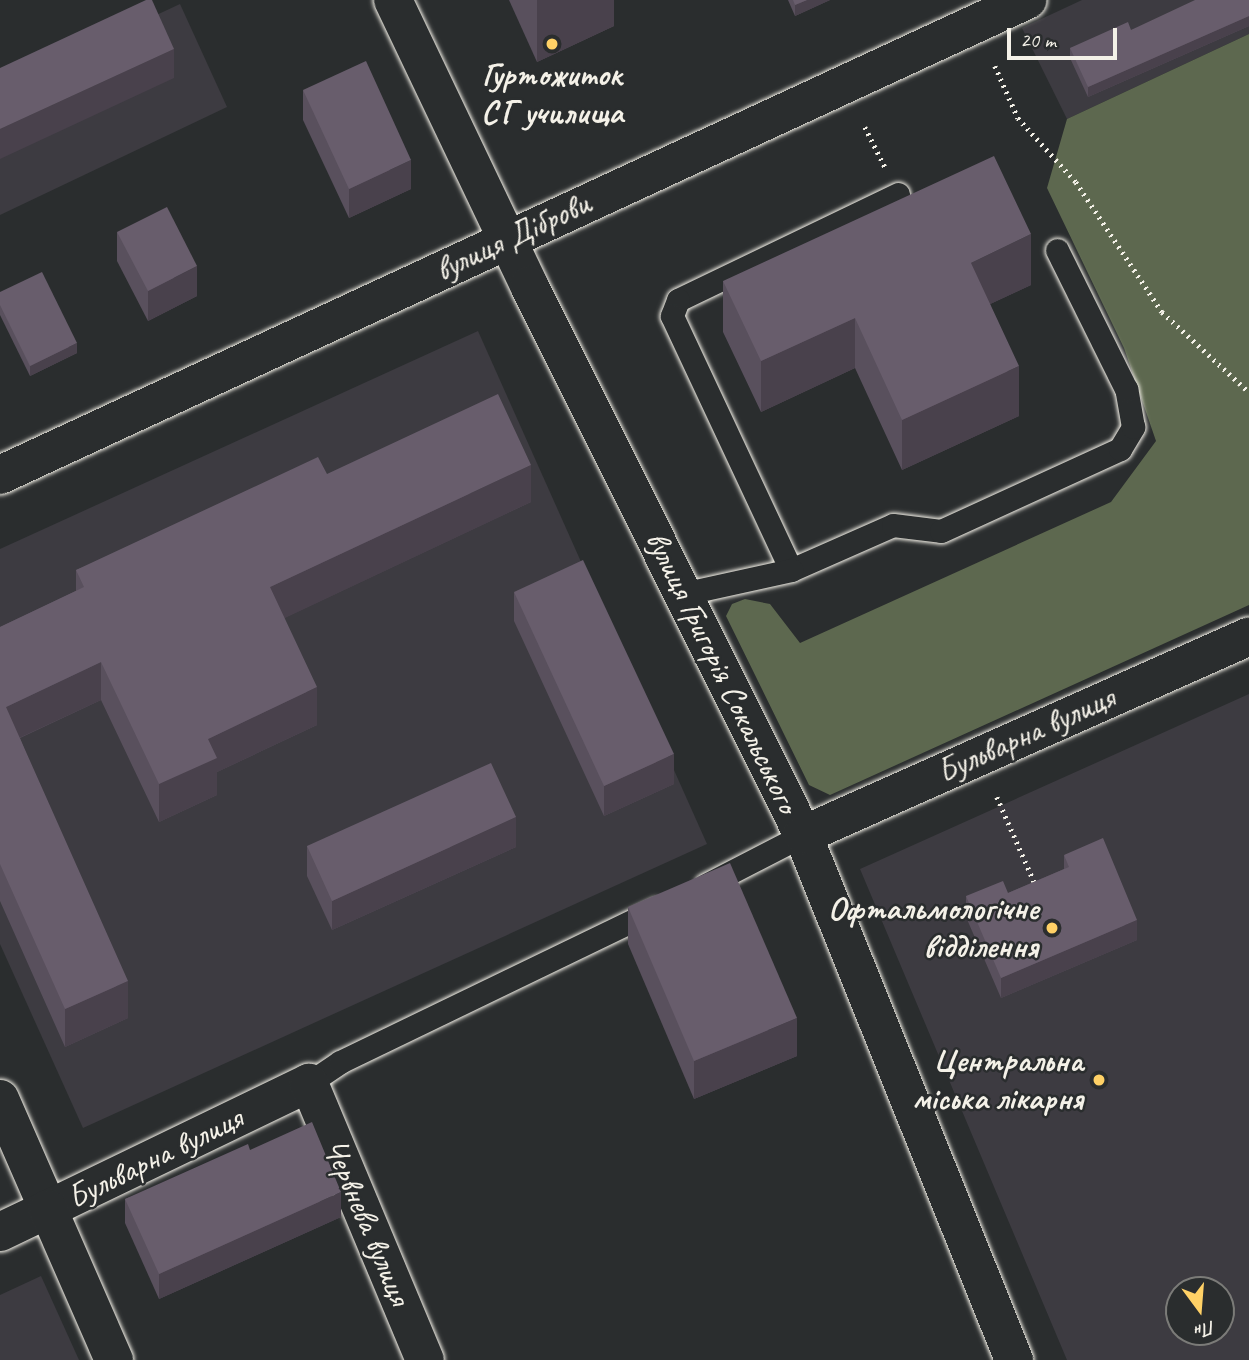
<!DOCTYPE html>
<meta charset="utf-8">
<style>
body{margin:0}
#map{position:relative;width:1249px;height:1360px;overflow:hidden;background:#2a2d2e;font-family:Caveat,sans-serif}
div>[style]{position:absolute}
.built>*{inset:0;background:#3d3b41}
.green>*{inset:0;background:#5d684f}
.path>*{height:4.5px;margin-top:-2.25px;transform-origin:0;background:repeating-linear-gradient(90deg,#f4f1e8 0 2px,transparent 0 7px)}
.roads{filter:drop-shadow(0 0 2px #f4f1e8) drop-shadow(0 0 2px #f4f1e8)}
.lane>*{height:23px;margin:-11.5px;padding:0 11.5px;transform-origin:11.5px;border-radius:11.5px;background:#2a2d2e}
.street>*{height:38px;margin:-19px;padding:0 19px;transform-origin:19px;border-radius:19px;background:#2a2d2e}
.secondary>*{height:38px;margin:-19px;padding:0 19px;transform-origin:19px;border-radius:19px;background:#2a2d2e}
.wall>*{inset:0;background:#59505d}
.shaded-wall>*{inset:0;background:#49414c}
.building>*{inset:0;background:#685d6c}
.dots>*{width:19px;height:19px;translate:-50% -50%;box-sizing:border-box;border:4px solid #2a2d2e;border-radius:50%}
span{translate:-50% -50%;white-space:nowrap;text-align:center;line-height:1.15;-webkit-text-stroke:5px #2a2d2e;paint-order:stroke}
.poi-label{font-size:33px;color:#f4f1e8;font-weight:700}
.right{translate:-100% -50%;text-align:right}
.street-label{font-size:33px;color:#f4f1e8}
.north{position:absolute;left:1165px;top:1276px;width:70px;height:70px;box-sizing:border-box;background:#2a2d2e;border:2px solid #7b7b78;border-radius:50%;rotate:164deg;font-size:19px;font-weight:700;line-height:28px;text-align:center;color:#f4f1e8}
.north::after{content:'';display:block;margin:auto;width:24px;height:32px;background:#ffd166;clip-path:polygon(50% 0,100% 100%,50% 72%,0 100%)}
.scale{position:absolute;left:1007px;top:28px;width:110px;height:32px;box-sizing:border-box;border:4px solid #f4f1e8;border-top:0;padding-left:9px;font-size:21px;line-height:24px;white-space:nowrap;color:#f4f1e8;-webkit-text-stroke:5px #2a2d2e;paint-order:stroke}
</style>
<div id="map">
<div class="built">
<i style="clip-path:polygon(1082px 0,1249px 0,1249px 34px,1067px 119px,1022px 28px)"></i>
<i style="clip-path:polygon(180px 4px,227px 107px,0 215px,0 88px)"></i>
<i style="clip-path:polygon(478px 331px,707px 844px,83px 1128px,0 944px,0 549px)"></i>
<i style="clip-path:polygon(evenodd,1249px 694px,1249px 1360px,1067px 1360px,860px 869px,1249px 694px,1179px 1290px,1221px 1290px,1221px 1332px,1179px 1332px,1179px 1290px)"></i>
<i style="clip-path:polygon(41px 1276px,79px 1360px,0 1360px,0 1295px)"></i>
</div>
<div class="green">
<i style="clip-path:polygon(1249px 34px,1249px 605px,830px 795px,809px 785px,726px 616px,732px 604px,745px 599px,770px 604px,800px 643px,1111px 502px,1156px 441px,1124px 348px,1047px 188px,1067px 119px)"></i>
</div>
<div class="path">
<i style="left:995px;top:66px;width:57px;rotate:66.1deg"></i>
<i style="left:1018px;top:118px;width:86px;rotate:47.8deg"></i>
<i style="left:1076px;top:182px;width:156px;rotate:56.5deg"></i>
<i style="left:1162px;top:312px;width:118px;rotate:42.6deg"></i>
<i style="left:865px;top:127px;width:45px;rotate:63.4deg"></i>
<i style="left:997px;top:797px;width:97px;rotate:66.3deg"></i>
</div>
<div class="roads">
<div class="lane">
<i style="left:898px;top:194px;width:244px;rotate:154.3deg"></i>
<i style="left:678px;top:300px;width:17px;rotate:111deg"></i>
<i style="left:672px;top:316px;width:280px;rotate:64.9deg"></i>
<i style="left:791px;top:570px;width:111px;rotate:-23.8deg"></i>
<i style="left:893px;top:525px;width:48px;rotate:7.1deg"></i>
<i style="left:941px;top:531px;width:197px;rotate:-24.6deg"></i>
<i style="left:1120px;top:449px;width:26px;rotate:-59deg"></i>
<i style="left:1133px;top:427px;width:39px;rotate:-100deg"></i>
<i style="left:1126px;top:389px;width:155px;rotate:-116.4deg"></i>
<i style="left:682px;top:594px;width:112px;rotate:-12.4deg"></i>
<i style="left:706px;top:885px;width:109px;rotate:-27.3deg"></i>
<i style="left:309px;top:1083px;width:37px;rotate:-34deg"></i>
<i style="left:340px;top:1062px;width:351px;rotate:-25.8deg"></i>
</div>
<div class="street">
<i style="left:393px;top:0;width:316px;rotate:64.5deg"></i>
<i style="left:529px;top:285px;width:614px;rotate:63.52deg"></i>
<i style="left:803px;top:835px;width:566px;rotate:68.1deg"></i>
<i style="left:803px;top:835px;width:488px;rotate:-24deg"></i>
<i style="left:0;top:1099px;width:120px;rotate:66.4deg"></i>
<i style="left:48px;top:1209px;width:290px;rotate:-25.8deg"></i>
<i style="left:309px;top:1083px;width:300px;rotate:67.3deg"></i>
</div>
<div class="secondary">
<i style="left:0;top:475px;width:1132px;rotate:-24.82deg"></i>
<i style="left:0;top:1232px;width:53px;rotate:-25.6deg"></i>
<i style="left:48px;top:1209px;width:165px;rotate:66.4deg"></i>
</div>
</div>
<div class="wall">
<i style="clip-path:polygon(509px 0,614px 0,614px 26px,537px 62px)"></i>
<i style="clip-path:polygon(788px 0,830px 0,795px 16px)"></i>
<i style="clip-path:polygon(1249px 0,1249px 26px,1088px 97px,1070px 58px,1070px 48px,1131px 30px)"></i>
<i style="clip-path:polygon(303px 90px,411px 189px,349px 218px,303px 120px)"></i>
<i style="clip-path:polygon(117px 232px,197px 296px,148px 321px,117px 261px)"></i>
<i style="clip-path:polygon(723px 281px,1031px 285px,990px 304px,1019px 416px,902px 470px,855px 368px,761px 412px,723px 332px)"></i>
<i style="clip-path:polygon(0 292px,77px 353px,30px 376px,0 315px)"></i>
<i style="clip-path:polygon(327px 474px,531px 502px,284px 618px,317px 725px,217px 772px,217px 795px,159px 822px,101px 700px,20px 738px,128px 1018px,65px 1047px,0 901px,0 627px,76px 591px,76px 570px)"></i>
<i style="clip-path:polygon(514px 592px,674px 784px,604px 816px,514px 621px)"></i>
<i style="clip-path:polygon(307px 846px,516px 847px,332px 930px,307px 876px)"></i>
<i style="clip-path:polygon(1064px 855px,1137px 940px,1001px 998px,966px 917px,966px 896px,1008px 893px,1064px 869px)"></i>
<i style="clip-path:polygon(628px 907px,797px 1056px,694px 1099px,628px 944px)"></i>
<i style="clip-path:polygon(250px 1150px,341px 1217px,159px 1299px,125px 1223px,125px 1199px)"></i>
</div>
<div class="shaded-wall">
<i style="clip-path:polygon(537px 0,614px 0,614px 26px,537px 62px)"></i>
<i style="clip-path:polygon(807px 0,830px 0,795px 16px,795px 5px)"></i>
<i style="clip-path:polygon(1249px 16px,1249px 26px,1088px 97px,1088px 87px)"></i>
<i style="clip-path:polygon(174px 49px,174px 78px,0 159px,0 129px)"></i>
<i style="clip-path:polygon(411px 160px,411px 189px,349px 218px,349px 189px)"></i>
<i style="clip-path:polygon(1031px 234px,1031px 285px,971px 313px,971px 263px)"></i>
<i style="clip-path:polygon(197px 266px,197px 296px,148px 321px,148px 291px)"></i>
<i style="clip-path:polygon(855px 318px,855px 368px,761px 412px,761px 361px)"></i>
<i style="clip-path:polygon(77px 343px,77px 353px,30px 376px,30px 366px)"></i>
<i style="clip-path:polygon(1019px 366px,1019px 416px,902px 470px,902px 420px)"></i>
<i style="clip-path:polygon(531px 465px,531px 502px,270px 625px,270px 587px)"></i>
<i style="clip-path:polygon(101px 662px,101px 700px,6px 744px,6px 707px)"></i>
<i style="clip-path:polygon(317px 687px,317px 725px,217px 772px,217px 795px,159px 822px,159px 784px,208px 739px)"></i>
<i style="clip-path:polygon(674px 754px,674px 784px,604px 816px,604px 786px)"></i>
<i style="clip-path:polygon(516px 817px,516px 847px,332px 930px,332px 901px)"></i>
<i style="clip-path:polygon(1137px 920px,1137px 940px,1001px 998px,1001px 978px)"></i>
<i style="clip-path:polygon(128px 981px,128px 1018px,65px 1047px,65px 1009px)"></i>
<i style="clip-path:polygon(797px 1018px,797px 1056px,694px 1099px,694px 1061px)"></i>
<i style="clip-path:polygon(341px 1192px,341px 1217px,159px 1299px,159px 1274px)"></i>
</div>
<div class="building">
<i style="clip-path:polygon(146px 0,152px 0,174px 49px,0 129px,0 68px)"></i>
<i style="clip-path:polygon(793px 0,807px 0,795px 5px)"></i>
<i style="clip-path:polygon(1195px 0,1249px 0,1249px 16px,1088px 87px,1070px 48px,1128px 22px,1131px 30px)"></i>
<i style="clip-path:polygon(366px 61px,411px 160px,349px 189px,303px 90px)"></i>
<i style="clip-path:polygon(994px 156px,1031px 234px,971px 263px,1019px 366px,902px 420px,855px 318px,761px 361px,723px 281px)"></i>
<i style="clip-path:polygon(167px 207px,197px 266px,148px 291px,117px 232px)"></i>
<i style="clip-path:polygon(42px 272px,77px 343px,30px 366px,0 305px,0 292px)"></i>
<i style="clip-path:polygon(498px 394px,531px 465px,270px 587px,317px 687px,208px 739px,217px 758px,159px 784px,101px 662px,6px 707px,128px 981px,65px 1009px,0 864px,0 627px,84px 587px,76px 570px,318px 457px,327px 474px)"></i>
<i style="clip-path:polygon(583px 560px,674px 754px,604px 786px,514px 592px)"></i>
<i style="clip-path:polygon(491px 763px,516px 817px,332px 901px,307px 846px)"></i>
<i style="clip-path:polygon(1103px 838px,1137px 920px,1001px 978px,966px 896px,1003px 881px,1008px 893px,1069px 867px,1064px 855px)"></i>
<i style="clip-path:polygon(730px 863px,797px 1018px,694px 1061px,628px 907px)"></i>
<i style="clip-path:polygon(312px 1122px,341px 1192px,159px 1274px,125px 1199px,248px 1144px,250px 1150px)"></i>
</div>
<div class="dots">
<i style="left:552px;top:44px;background:#ffd166"></i>
<i style="left:1052px;top:928px;background:#ffd166"></i>
<i style="left:1099px;top:1080px;background:#ffd166"></i>
</div>
<div class="poi-label">
<span style="left:552px;top:94px">Гуртожиток<br>СГ училища</span>
<span class="right" style="left:1038px;top:928px">Офтальмологічне<br>відділення</span>
<span class="right" style="left:1083px;top:1080px">Центральна<br>міська лікарня</span>
</div>
<div class="street-label">
<span style="left:513px;top:237px;rotate:-25deg">вулиця Діброви</span>
<span style="left:722px;top:672px;rotate:64deg">вулиця Григорія Сокальського</span>
<span style="left:1026px;top:735px;rotate:-24deg">Бульварна вулиця</span>
<span style="left:155px;top:1158px;rotate:-26deg">Бульварна вулиця</span>
<span style="left:367px;top:1222px;rotate:67deg">Червнева вулиця</span>
</div>
<div class="north">Пн</div>
<div class="scale">20 m</div>
</div>
